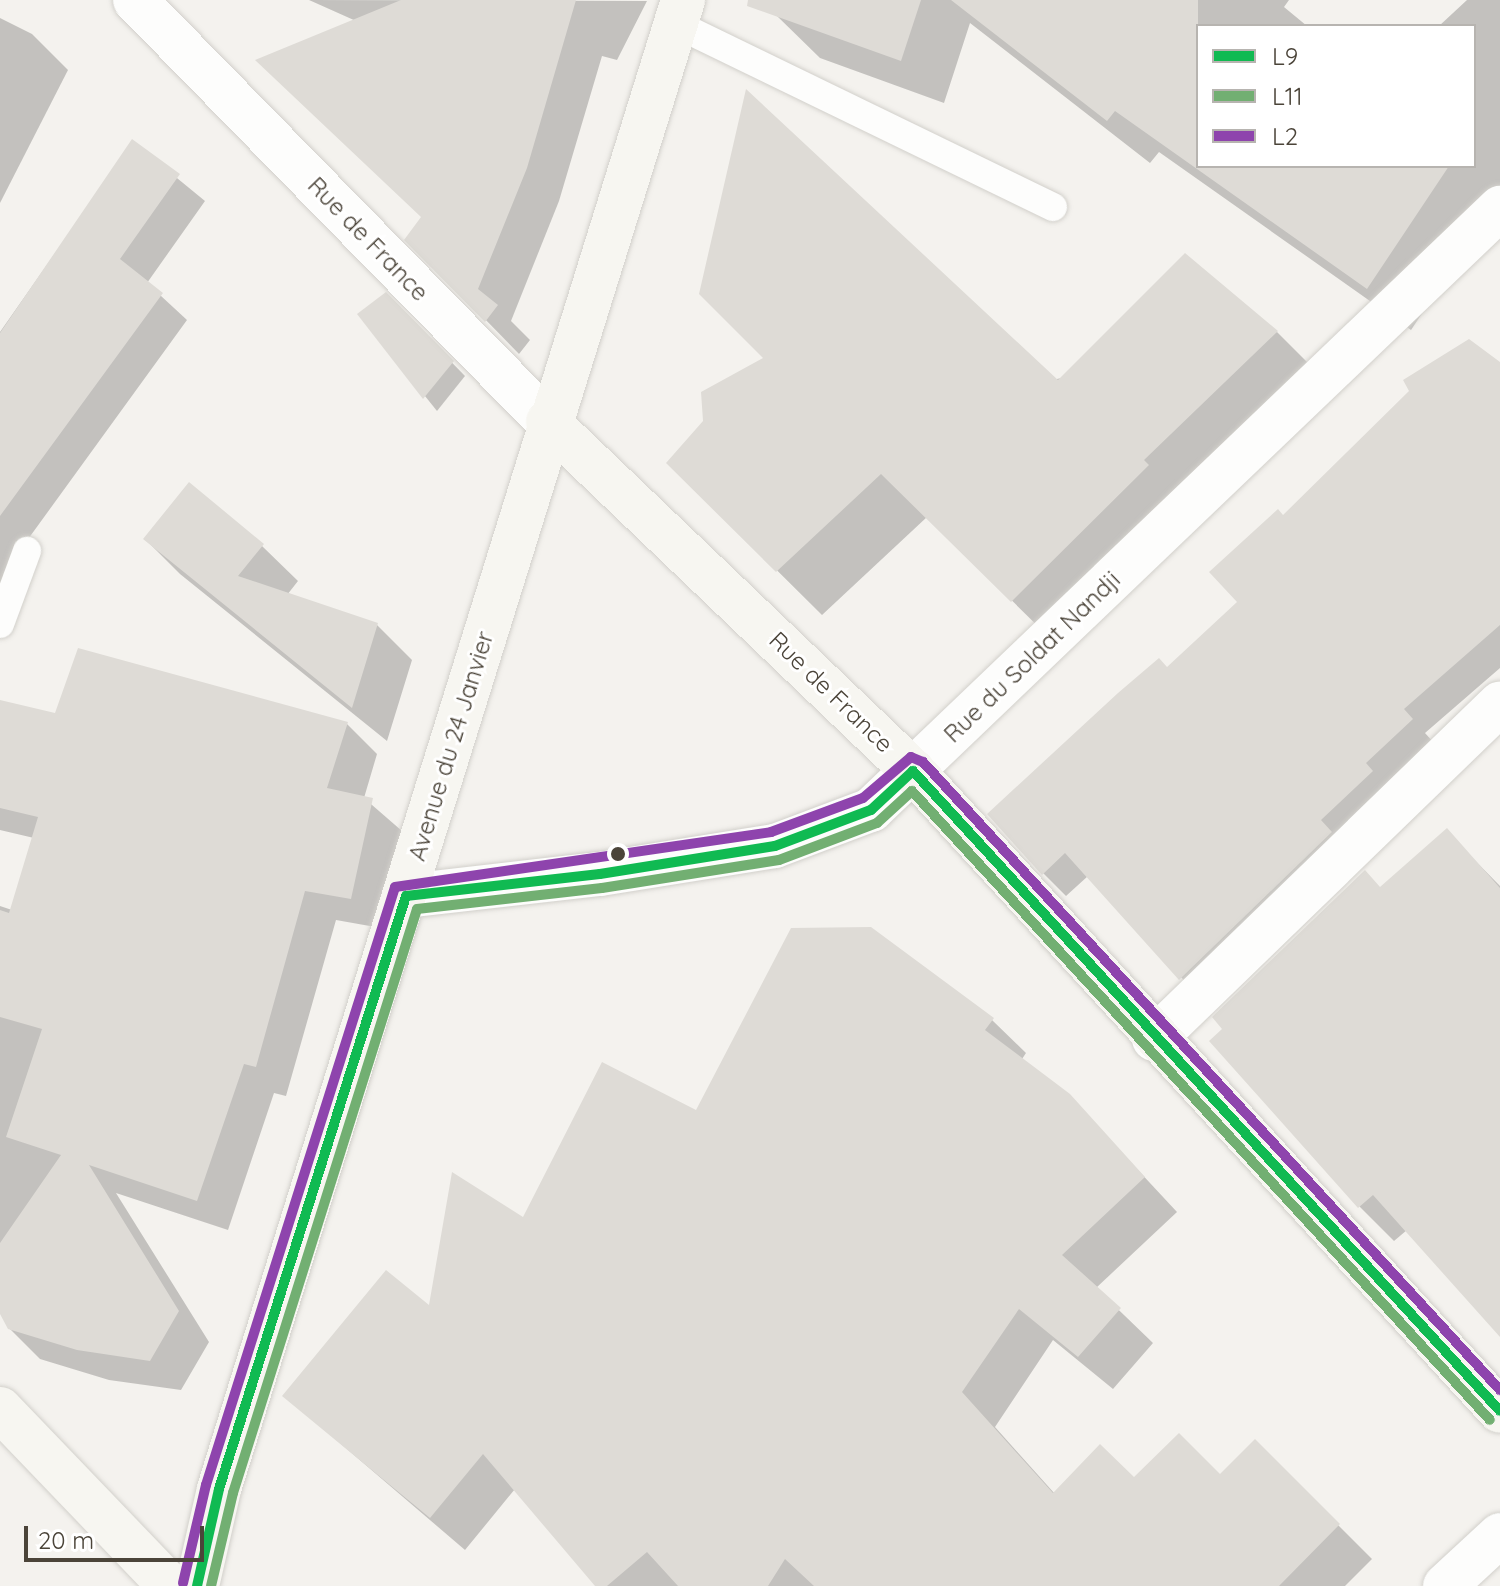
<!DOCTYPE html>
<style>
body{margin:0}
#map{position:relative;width:1500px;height:1586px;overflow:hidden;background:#f4f2ee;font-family:Quicksand,sans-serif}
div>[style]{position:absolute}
.shadow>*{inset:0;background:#0003}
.building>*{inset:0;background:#dedbd6}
.roads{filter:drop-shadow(0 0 2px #d2d0cb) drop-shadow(0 0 2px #d2d0cb)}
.lane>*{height:28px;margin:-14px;padding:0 14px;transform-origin:14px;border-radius:14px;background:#fdfdfc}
.street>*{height:44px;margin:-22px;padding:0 22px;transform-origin:22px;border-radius:22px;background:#fdfdfc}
.secondary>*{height:44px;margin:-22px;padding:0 22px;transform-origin:22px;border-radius:22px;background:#f7f6f1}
.bus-1>*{height:10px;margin:-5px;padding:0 5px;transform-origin:5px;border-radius:5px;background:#10ba52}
.bus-2>*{height:10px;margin:-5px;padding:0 5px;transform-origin:5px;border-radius:5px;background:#72af72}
.bus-3>*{height:10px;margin:-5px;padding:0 5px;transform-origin:5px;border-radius:5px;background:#8e44ad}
.dots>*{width:22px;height:22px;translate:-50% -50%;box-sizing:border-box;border:4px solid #fff;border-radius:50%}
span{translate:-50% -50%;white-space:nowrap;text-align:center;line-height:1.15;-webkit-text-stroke:6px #fff;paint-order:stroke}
.street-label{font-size:24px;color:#4b4439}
.legend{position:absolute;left:1196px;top:24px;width:280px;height:144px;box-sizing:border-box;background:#fff;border:2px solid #b7b4b0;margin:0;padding:10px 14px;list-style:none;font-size:24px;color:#4b4439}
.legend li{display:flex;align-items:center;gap:16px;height:40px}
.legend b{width:40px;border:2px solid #b7b4b0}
.scale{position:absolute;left:24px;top:1526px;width:180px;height:36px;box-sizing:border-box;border:4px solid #4b4439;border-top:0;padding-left:10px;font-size:24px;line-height:28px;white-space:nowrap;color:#4b4439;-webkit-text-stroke:6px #fff;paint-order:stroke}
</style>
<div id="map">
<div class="shadow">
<i style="clip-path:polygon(309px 0,647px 1px,617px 60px,602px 56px,559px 201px,511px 321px,530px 340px,519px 354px,407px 239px,423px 218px,356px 21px)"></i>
<i style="clip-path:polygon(782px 0,1289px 0,1284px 7px,1307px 26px,1198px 26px,1198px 166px,1474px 166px,1474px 26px,1439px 26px,1467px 0,1500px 0,1500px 196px,1411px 330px,1159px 152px,1150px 163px,970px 23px,944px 103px,820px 58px,777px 16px)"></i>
<i style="clip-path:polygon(0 18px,32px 34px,68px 70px,0 203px)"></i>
<i style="clip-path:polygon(133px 142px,205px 201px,147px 283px,187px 320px,10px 564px,0 628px,0 332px)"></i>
<i style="clip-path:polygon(385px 294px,465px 376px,437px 411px,360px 315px)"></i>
<i style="clip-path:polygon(1277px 332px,1321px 376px,1057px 645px,927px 517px,822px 615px,668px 462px)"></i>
<i style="clip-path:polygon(1500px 378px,1500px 668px,1425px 733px,1434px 743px,1203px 1001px,1088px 876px,1066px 896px,1043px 873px,1167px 669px,1240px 602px,1283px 518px)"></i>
<i style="clip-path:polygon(145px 539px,262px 546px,298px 581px,287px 595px,377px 625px,412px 660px,387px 741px,180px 574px)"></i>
<i style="clip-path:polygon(0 702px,57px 716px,347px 724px,377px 754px,364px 798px,402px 831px,381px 928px,336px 920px,286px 1096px,274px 1093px,228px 1230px,116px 1193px,209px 1342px,181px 1390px,109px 1380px,40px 1359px,9px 1328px,0 1309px,0 906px,12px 910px,34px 838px,0 830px)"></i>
<i style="clip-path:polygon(1446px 831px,1500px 886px,1500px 1334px,1407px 1230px,1394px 1241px,1360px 1207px,1211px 1041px)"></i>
<i style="clip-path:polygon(992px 1020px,1026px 1053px,1022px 1059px,1069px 1096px,1177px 1212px,1096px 1288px,1153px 1343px,1113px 1389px,1053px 1340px,995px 1427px,1055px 1494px,1134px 1480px,1220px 1477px,1255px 1442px,1372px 1559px,1345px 1586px,598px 1586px,515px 1489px,465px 1550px,285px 1396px,430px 1308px,523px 1220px,697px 1113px)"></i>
</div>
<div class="building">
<i style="clip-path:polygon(401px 0,576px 0,527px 168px,478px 289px,498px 305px,485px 322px,404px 240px,421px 217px,255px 60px)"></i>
<i style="clip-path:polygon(748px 0,921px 0,901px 61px,747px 6px)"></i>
<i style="clip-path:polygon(951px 0,1198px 0,1198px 166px,1449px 166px,1367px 289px,1115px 111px,1107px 121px)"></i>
<i style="clip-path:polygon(746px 89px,1058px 380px,1185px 253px,1278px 331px,1144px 460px,1149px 465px,1011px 602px,881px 474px,776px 572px,666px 463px,703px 421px,701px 392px,763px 358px,699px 294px)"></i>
<i style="clip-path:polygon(132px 139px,180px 174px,120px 259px,163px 293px,0 516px,0 333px)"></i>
<i style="clip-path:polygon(386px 292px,454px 361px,423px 399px,357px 314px)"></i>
<i style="clip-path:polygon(1469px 339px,1500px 362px,1500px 625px,1404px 709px,1413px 719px,1366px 763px,1373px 771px,1321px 820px,1332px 832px,1179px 980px,1065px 853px,1042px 875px,987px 814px,1118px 693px,1159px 658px,1167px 667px,1237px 602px,1209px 572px,1278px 509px,1283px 515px,1409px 391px,1403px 380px)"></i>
<i style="clip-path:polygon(189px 482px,264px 544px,238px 576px,378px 623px,352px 708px,143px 539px)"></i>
<i style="clip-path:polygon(78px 648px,348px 722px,327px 788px,373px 798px,351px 899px,305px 891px,256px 1067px,244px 1064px,197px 1201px,89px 1165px,179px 1311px,150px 1361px,77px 1350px,8px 1329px,0 1314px,0 1243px,61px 1155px,6px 1137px,42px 1029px,0 1017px,0 910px,9px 913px,38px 817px,0 808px,0 700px,55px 713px)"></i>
<i style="clip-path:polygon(1447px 828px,1500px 888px,1500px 1337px,1373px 1195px,1358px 1208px,1209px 1041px,1222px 1029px,1212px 1017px,1365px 870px,1380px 887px)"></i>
<i style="clip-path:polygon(871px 927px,994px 1018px,985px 1030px,1070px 1094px,1145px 1177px,1062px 1255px,1121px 1308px,1078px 1357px,1019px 1309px,962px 1392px,1053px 1493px,1100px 1444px,1134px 1477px,1179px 1433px,1220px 1474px,1255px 1439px,1340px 1524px,1279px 1586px,814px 1586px,785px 1559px,768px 1586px,678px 1586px,647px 1552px,607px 1586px,595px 1586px,483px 1454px,430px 1518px,282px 1396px,386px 1270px,429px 1305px,452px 1172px,523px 1217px,602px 1062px,696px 1110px,791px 928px)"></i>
</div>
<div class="roads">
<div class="lane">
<i style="left:676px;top:24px;width:419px;rotate:25.9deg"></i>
<i style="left:0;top:624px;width:78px;rotate:-69.7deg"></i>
</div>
<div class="street">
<i style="left:135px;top:0;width:590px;rotate:45.62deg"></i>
<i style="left:406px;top:896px;width:195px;rotate:-6.5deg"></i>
<i style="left:600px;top:874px;width:177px;rotate:-9.1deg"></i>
<i style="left:775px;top:846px;width:103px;rotate:-20.6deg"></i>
<i style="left:871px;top:810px;width:871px;rotate:-43.74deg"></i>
<i style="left:1154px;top:1039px;width:482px;rotate:-44.1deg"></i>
<i style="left:1445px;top:1586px;width:75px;rotate:-42.8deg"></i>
</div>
<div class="secondary">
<i style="left:548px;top:422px;width:505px;rotate:43.72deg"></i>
<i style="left:913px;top:771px;width:868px;rotate:47.47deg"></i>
<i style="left:0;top:1409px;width:245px;rotate:46.2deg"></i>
<i style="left:197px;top:1586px;width:99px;rotate:-77.2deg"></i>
<i style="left:219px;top:1489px;width:1560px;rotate:-72.69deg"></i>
</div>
</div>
<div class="bus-1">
<i style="left:197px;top:1586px;width:99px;rotate:-77.2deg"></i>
<i style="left:219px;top:1489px;width:622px;rotate:-72.5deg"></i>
<i style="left:406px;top:896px;width:195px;rotate:-6.5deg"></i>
<i style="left:600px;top:874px;width:177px;rotate:-9.1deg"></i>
<i style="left:775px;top:846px;width:103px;rotate:-20.6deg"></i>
<i style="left:871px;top:810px;width:57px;rotate:-42.9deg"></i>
<i style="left:913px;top:771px;width:868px;rotate:47.47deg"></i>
</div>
<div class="bus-2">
<i style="left:211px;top:1586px;width:96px;rotate:-76.7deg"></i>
<i style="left:233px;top:1493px;width:612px;rotate:-72.51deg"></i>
<i style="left:417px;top:909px;width:186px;rotate:-6.5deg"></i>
<i style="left:602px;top:888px;width:179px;rotate:-9deg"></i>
<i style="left:779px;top:860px;width:105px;rotate:-20.7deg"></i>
<i style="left:877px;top:823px;width:47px;rotate:-42.4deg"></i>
<i style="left:912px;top:791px;width:854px;rotate:47.42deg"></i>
</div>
<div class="bus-3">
<i style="left:183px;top:1583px;width:101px;rotate:-76.8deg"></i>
<i style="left:206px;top:1485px;width:627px;rotate:-72.46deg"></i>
<i style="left:395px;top:887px;width:380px;rotate:-8.3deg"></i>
<i style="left:771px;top:832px;width:98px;rotate:-20.3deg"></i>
<i style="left:863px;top:798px;width:63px;rotate:-40.5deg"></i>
<i style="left:911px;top:757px;width:13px;rotate:23deg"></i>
<i style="left:923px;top:762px;width:853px;rotate:47.42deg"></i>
</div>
<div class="dots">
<i style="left:618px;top:854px;background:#4b4439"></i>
</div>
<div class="street-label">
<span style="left:368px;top:239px;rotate:46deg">Rue de France</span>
<span style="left:1032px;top:657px;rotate:-44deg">Rue du Soldat Nandji</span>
<span style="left:831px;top:692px;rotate:44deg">Rue de France</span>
<span style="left:451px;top:746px;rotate:-73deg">Avenue du 24 Janvier</span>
</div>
<ul class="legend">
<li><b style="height:10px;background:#10ba52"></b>L9</li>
<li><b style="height:10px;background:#72af72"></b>L11</li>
<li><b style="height:10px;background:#8e44ad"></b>L2</li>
</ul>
<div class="scale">20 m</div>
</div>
